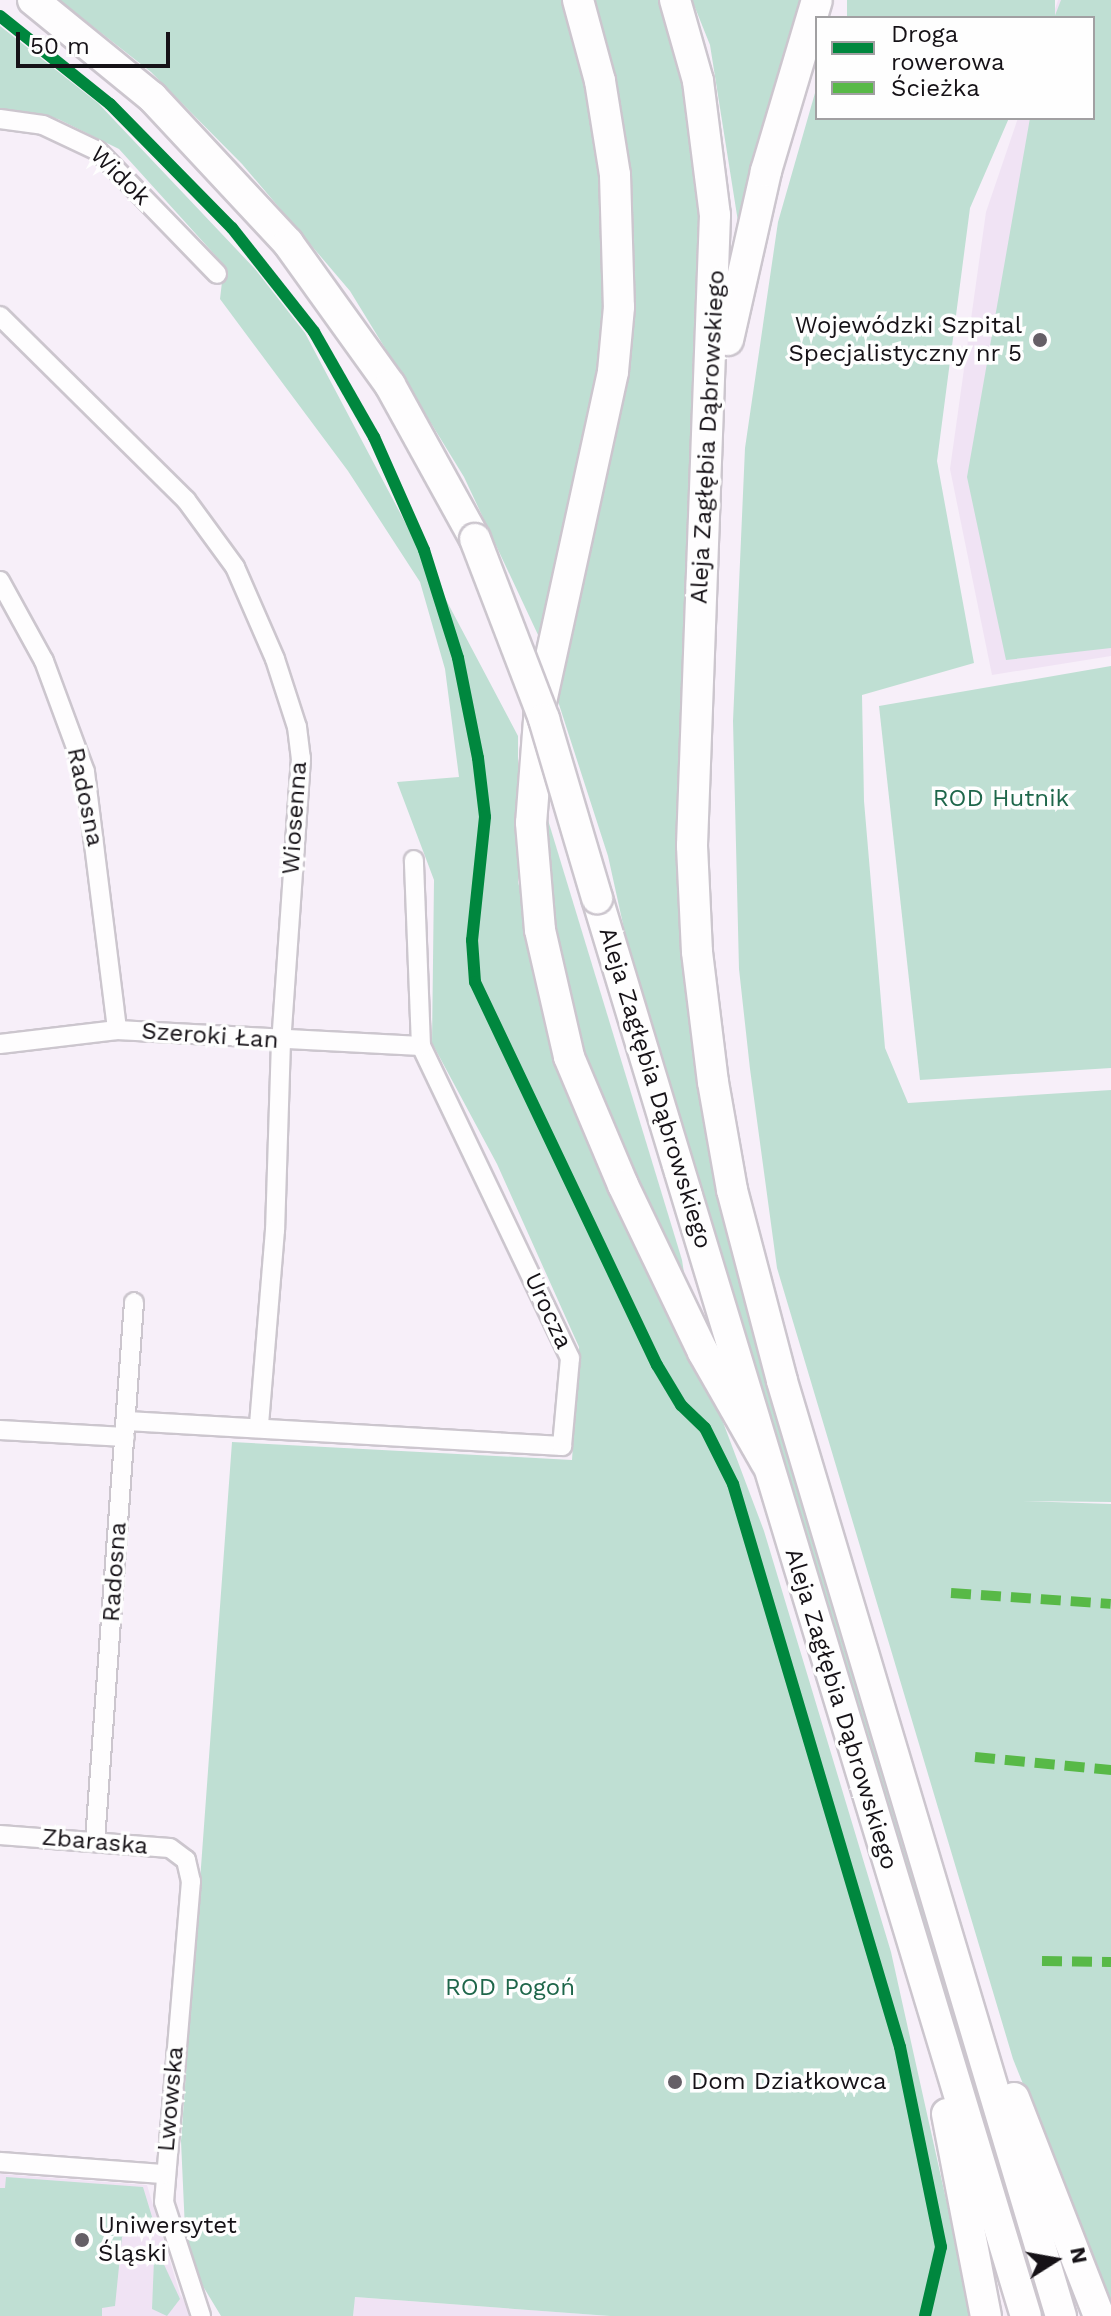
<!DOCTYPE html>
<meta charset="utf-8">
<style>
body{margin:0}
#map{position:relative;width:1111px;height:2316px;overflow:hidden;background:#f7eff9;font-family:"Work Sans",sans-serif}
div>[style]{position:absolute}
.built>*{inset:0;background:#f0e3f4}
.green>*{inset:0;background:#bfdfd3;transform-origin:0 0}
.roads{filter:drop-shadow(2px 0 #ccc6ce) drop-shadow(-2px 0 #ccc6ce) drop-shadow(0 2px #ccc6ce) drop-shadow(0 -2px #ccc6ce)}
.street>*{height:18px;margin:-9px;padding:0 9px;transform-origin:9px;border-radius:9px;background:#fefdfe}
.primary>*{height:30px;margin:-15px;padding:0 15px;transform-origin:15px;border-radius:15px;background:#fefdfe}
.bridges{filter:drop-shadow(2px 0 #ccc6ce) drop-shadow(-2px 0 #ccc6ce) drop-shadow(0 2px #ccc6ce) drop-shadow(0 -2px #ccc6ce)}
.primary-bridge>*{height:30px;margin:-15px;padding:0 15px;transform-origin:15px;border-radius:15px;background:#fefdfe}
.quiet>*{height:10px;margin-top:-5px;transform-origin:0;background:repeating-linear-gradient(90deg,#58b947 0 20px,transparent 0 30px)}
.cycleway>*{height:12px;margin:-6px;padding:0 6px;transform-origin:6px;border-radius:6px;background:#00873e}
.dots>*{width:22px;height:22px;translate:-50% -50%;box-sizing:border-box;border:4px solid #fefefe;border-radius:50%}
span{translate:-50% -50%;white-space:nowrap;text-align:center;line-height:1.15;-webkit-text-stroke:7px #fefefe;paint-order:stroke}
.street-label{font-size:24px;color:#161217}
.poi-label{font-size:24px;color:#161217}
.right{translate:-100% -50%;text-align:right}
.left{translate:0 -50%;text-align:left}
.park-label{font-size:24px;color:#1e664a}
.legend{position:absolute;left:815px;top:16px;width:280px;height:104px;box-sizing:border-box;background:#fefefe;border:2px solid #a1a0a2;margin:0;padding:10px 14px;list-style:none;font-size:24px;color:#161217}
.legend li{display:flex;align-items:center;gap:16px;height:40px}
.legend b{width:40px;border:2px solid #a1a0a2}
.north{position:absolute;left:1015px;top:2220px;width:80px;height:80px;-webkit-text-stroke:6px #fefefe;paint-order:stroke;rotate:79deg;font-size:22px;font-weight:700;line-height:32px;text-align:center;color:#161217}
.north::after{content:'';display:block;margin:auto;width:28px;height:36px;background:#161217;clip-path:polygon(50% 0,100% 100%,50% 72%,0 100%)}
.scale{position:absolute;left:16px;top:32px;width:154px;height:36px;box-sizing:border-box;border:4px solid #161217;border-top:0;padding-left:10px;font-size:24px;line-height:28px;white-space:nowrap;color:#161217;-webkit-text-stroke:6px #fefefe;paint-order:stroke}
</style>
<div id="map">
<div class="built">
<i style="clip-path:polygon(1058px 0,1111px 0,1111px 656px,992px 675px,950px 469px,986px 212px,1018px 118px,1093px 118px,1093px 18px,1052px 18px)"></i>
<i style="clip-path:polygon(0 2174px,147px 2185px,180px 2294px,193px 2316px,0 2316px)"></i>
<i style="clip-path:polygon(354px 2297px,610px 2316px,353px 2316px)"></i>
</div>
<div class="green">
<i style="clip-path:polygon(59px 0,565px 0,588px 81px,602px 158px,608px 304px,593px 401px,539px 637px,464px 477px,350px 291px,242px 164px,151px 72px)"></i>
<i style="clip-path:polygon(595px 0,660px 0,682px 73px,702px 177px,679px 881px,700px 1094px,740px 1286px,976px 2078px,962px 2073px,632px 965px,608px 856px,554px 689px,594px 538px,617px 410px,632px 249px,633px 204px,621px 115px)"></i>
<i style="clip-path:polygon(692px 0,810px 0,739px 228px,710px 45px)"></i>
<i style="left:847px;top:0;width:208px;height:19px"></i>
<i style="clip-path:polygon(1061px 0,1111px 0,1111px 648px,1006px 660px,967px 477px,1030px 118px,1093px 118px,1093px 18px,1054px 18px)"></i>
<i style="clip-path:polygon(0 26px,98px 103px,255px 269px,305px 333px,518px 736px,518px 881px,550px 1038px,709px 1385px,764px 1531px,891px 1952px,972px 2316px,610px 2316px,355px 2297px,353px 2316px,221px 2316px,198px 2278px,185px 2230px,181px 2141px,232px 1442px,572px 1460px,579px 1347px,497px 1164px,432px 1043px,434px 880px,397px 782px,459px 777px,445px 669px,420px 582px,348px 471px,220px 299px,224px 265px,119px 149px,58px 119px,0 109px)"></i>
<i style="clip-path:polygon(817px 86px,817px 118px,1009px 118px,970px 208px,937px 461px,974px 663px,862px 695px,864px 801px,885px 1048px,908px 1103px,1111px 1090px,1111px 1502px,1023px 1501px,1111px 1504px,1111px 2303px,1013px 2059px,777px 1268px,750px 1069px,739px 969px,733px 721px,745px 448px,778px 222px)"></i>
<i style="clip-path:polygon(1111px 666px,1111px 1068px,920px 1080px,879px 706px)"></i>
<i style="clip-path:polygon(548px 820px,682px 1260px,684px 1273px,626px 1166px,561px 994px,546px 860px)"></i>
<i style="clip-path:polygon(6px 2177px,143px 2187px,153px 2220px,122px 2237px,115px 2306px,102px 2308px,102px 2316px,0 2316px,0 2188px,5px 2188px)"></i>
<i style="clip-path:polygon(161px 2258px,180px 2299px,167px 2316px,152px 2309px,154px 2260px)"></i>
</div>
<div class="roads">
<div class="street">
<i style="left:0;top:119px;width:43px;rotate:7.9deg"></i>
<i style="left:43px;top:125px;width:61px;rotate:25.3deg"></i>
<i style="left:98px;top:151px;width:171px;rotate:45.9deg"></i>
<i style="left:0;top:316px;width:262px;rotate:44.7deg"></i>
<i style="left:186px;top:500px;width:83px;rotate:53.8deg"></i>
<i style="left:235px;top:567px;width:100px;rotate:66.5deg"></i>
<i style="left:275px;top:659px;width:71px;rotate:72.1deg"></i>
<i style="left:297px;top:727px;width:31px;rotate:83deg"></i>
<i style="left:301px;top:758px;width:284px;rotate:94deg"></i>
<i style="left:281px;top:1041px;width:189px;rotate:91.8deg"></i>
<i style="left:275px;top:1230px;width:196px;rotate:94.7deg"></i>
<i style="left:0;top:581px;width:91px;rotate:61.2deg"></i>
<i style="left:44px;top:661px;width:118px;rotate:69.7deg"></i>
<i style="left:85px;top:772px;width:260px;rotate:82.9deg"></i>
<i style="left:0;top:1044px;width:118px;rotate:-6.8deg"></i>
<i style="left:117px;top:1030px;width:304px;rotate:3deg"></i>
<i style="left:127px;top:1421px;width:436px;rotate:3.3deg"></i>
<i style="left:562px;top:1446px;width:88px;rotate:-84.8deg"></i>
<i style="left:570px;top:1358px;width:346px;rotate:-115.5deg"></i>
<i style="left:421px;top:1046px;width:186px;rotate:-92.2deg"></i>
<i style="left:0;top:1430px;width:125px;rotate:3.2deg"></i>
<i style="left:0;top:1835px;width:170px;rotate:4.4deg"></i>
<i style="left:170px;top:1848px;width:20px;rotate:37deg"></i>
<i style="left:186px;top:1860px;width:22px;rotate:77deg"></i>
<i style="left:191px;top:1881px;width:322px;rotate:94.8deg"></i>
<i style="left:164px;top:2202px;width:120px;rotate:72deg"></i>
<i style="left:95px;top:1841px;width:540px;rotate:-85.86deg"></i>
<i style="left:0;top:2162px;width:164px;rotate:4.2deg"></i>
</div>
<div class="primary">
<i style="left:33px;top:0;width:154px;rotate:39.2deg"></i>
<i style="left:152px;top:97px;width:200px;rotate:47deg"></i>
<i style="left:288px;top:243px;width:175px;rotate:54.3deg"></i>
<i style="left:390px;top:385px;width:176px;rotate:61.1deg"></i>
<i style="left:578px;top:0;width:84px;rotate:74.8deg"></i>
<i style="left:600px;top:81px;width:95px;rotate:80.9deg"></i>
<i style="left:615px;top:175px;width:132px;rotate:88.3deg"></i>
<i style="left:619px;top:307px;width:65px;rotate:95.3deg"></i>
<i style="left:613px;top:372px;width:343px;rotate:102.3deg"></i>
<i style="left:540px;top:707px;width:116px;rotate:94.4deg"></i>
<i style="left:531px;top:823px;width:107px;rotate:85.2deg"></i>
<i style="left:540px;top:930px;width:130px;rotate:77.1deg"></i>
<i style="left:569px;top:1057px;width:139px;rotate:67.1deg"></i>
<i style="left:623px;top:1185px;width:185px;rotate:64.4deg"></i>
<i style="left:703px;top:1352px;width:129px;rotate:60.3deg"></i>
<i style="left:675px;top:0;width:84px;rotate:74.1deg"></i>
<i style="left:698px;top:81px;width:135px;rotate:82.8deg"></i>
<i style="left:715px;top:215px;width:631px;rotate:92.09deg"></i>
<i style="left:692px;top:846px;width:106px;rotate:87.3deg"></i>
<i style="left:697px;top:952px;width:131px;rotate:83deg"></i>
<i style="left:713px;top:1082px;width:110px;rotate:80deg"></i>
<i style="left:732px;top:1190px;width:197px;rotate:75.3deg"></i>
<i style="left:782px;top:1381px;width:976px;rotate:73.39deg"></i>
<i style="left:728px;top:340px;width:173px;rotate:-77.3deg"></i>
<i style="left:766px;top:171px;width:178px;rotate:-73.4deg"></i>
<i style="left:597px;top:898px;width:1481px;rotate:73.17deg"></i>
<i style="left:1014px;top:2098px;width:234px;rotate:68.7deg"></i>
<i style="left:947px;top:2114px;width:206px;rotate:79.1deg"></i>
</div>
</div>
<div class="bridges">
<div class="primary-bridge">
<i style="left:475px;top:539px;width:193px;rotate:69deg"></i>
<i style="left:544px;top:719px;width:187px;rotate:73.5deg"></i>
</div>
</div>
<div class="quiet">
<i style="left:951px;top:1593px;width:160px;rotate:3.9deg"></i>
<i style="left:975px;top:1757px;width:137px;rotate:5.5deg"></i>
<i style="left:1042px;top:1961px;width:69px;rotate:0.8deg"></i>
</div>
<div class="cycleway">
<i style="left:0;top:16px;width:141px;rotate:38.7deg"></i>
<i style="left:110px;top:104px;width:174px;rotate:45.5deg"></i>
<i style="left:232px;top:228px;width:132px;rotate:51.7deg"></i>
<i style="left:314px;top:332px;width:121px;rotate:60.3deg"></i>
<i style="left:374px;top:437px;width:124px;rotate:66.1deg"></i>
<i style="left:424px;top:550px;width:113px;rotate:72.5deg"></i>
<i style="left:458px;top:658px;width:102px;rotate:78.7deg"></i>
<i style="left:478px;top:758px;width:59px;rotate:83.2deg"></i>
<i style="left:485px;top:817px;width:124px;rotate:96deg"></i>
<i style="left:472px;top:940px;width:42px;rotate:85.9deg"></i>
<i style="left:475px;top:982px;width:424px;rotate:64.6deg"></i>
<i style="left:657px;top:1365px;width:47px;rotate:59deg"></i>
<i style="left:681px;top:1405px;width:33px;rotate:44deg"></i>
<i style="left:705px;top:1428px;width:63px;rotate:63.4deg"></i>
<i style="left:733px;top:1484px;width:587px;rotate:73.48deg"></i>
<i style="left:900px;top:2047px;width:204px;rotate:78.4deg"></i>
<i style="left:941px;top:2247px;width:71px;rotate:103.1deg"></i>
</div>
<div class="dots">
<i style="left:1040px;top:340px;background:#655f66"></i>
<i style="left:675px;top:2082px;background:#655f66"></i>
<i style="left:82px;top:2240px;background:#655f66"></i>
</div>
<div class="street-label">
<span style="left:120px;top:176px;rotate:44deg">Widok</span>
<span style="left:708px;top:437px;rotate:-87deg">Aleja Zagłębia Dąbrowskiego</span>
<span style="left:85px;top:797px;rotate:78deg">Radosna</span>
<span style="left:295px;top:818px;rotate:-86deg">Wiosenna</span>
<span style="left:210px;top:1036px;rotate:4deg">Szeroki Łan</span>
<span style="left:655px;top:1088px;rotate:73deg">Aleja Zagłębia Dąbrowskiego</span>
<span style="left:548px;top:1311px;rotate:65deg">Urocza</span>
<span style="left:115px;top:1572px;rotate:-86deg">Radosna</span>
<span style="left:841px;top:1709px;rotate:73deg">Aleja Zagłębia Dąbrowskiego</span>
<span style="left:95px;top:1842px;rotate:5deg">Zbaraska</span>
<span style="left:171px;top:2099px;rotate:-85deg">Lwowska</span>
</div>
<div class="poi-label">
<span class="right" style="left:1022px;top:340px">Wojewódzki Szpital<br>Specjalistyczny nr 5</span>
<span class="left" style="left:691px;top:2082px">Dom Działkowca</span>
<span class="left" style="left:98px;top:2240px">Uniwersytet<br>Śląski</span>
</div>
<div class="park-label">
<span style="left:1001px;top:799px">ROD Hutnik</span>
<span style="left:510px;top:1988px">ROD Pogoń</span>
</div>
<ul class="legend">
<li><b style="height:10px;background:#00873e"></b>Droga rowerowa</li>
<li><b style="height:10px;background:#58b947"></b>Ścieżka</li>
</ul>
<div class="north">N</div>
<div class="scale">50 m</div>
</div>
